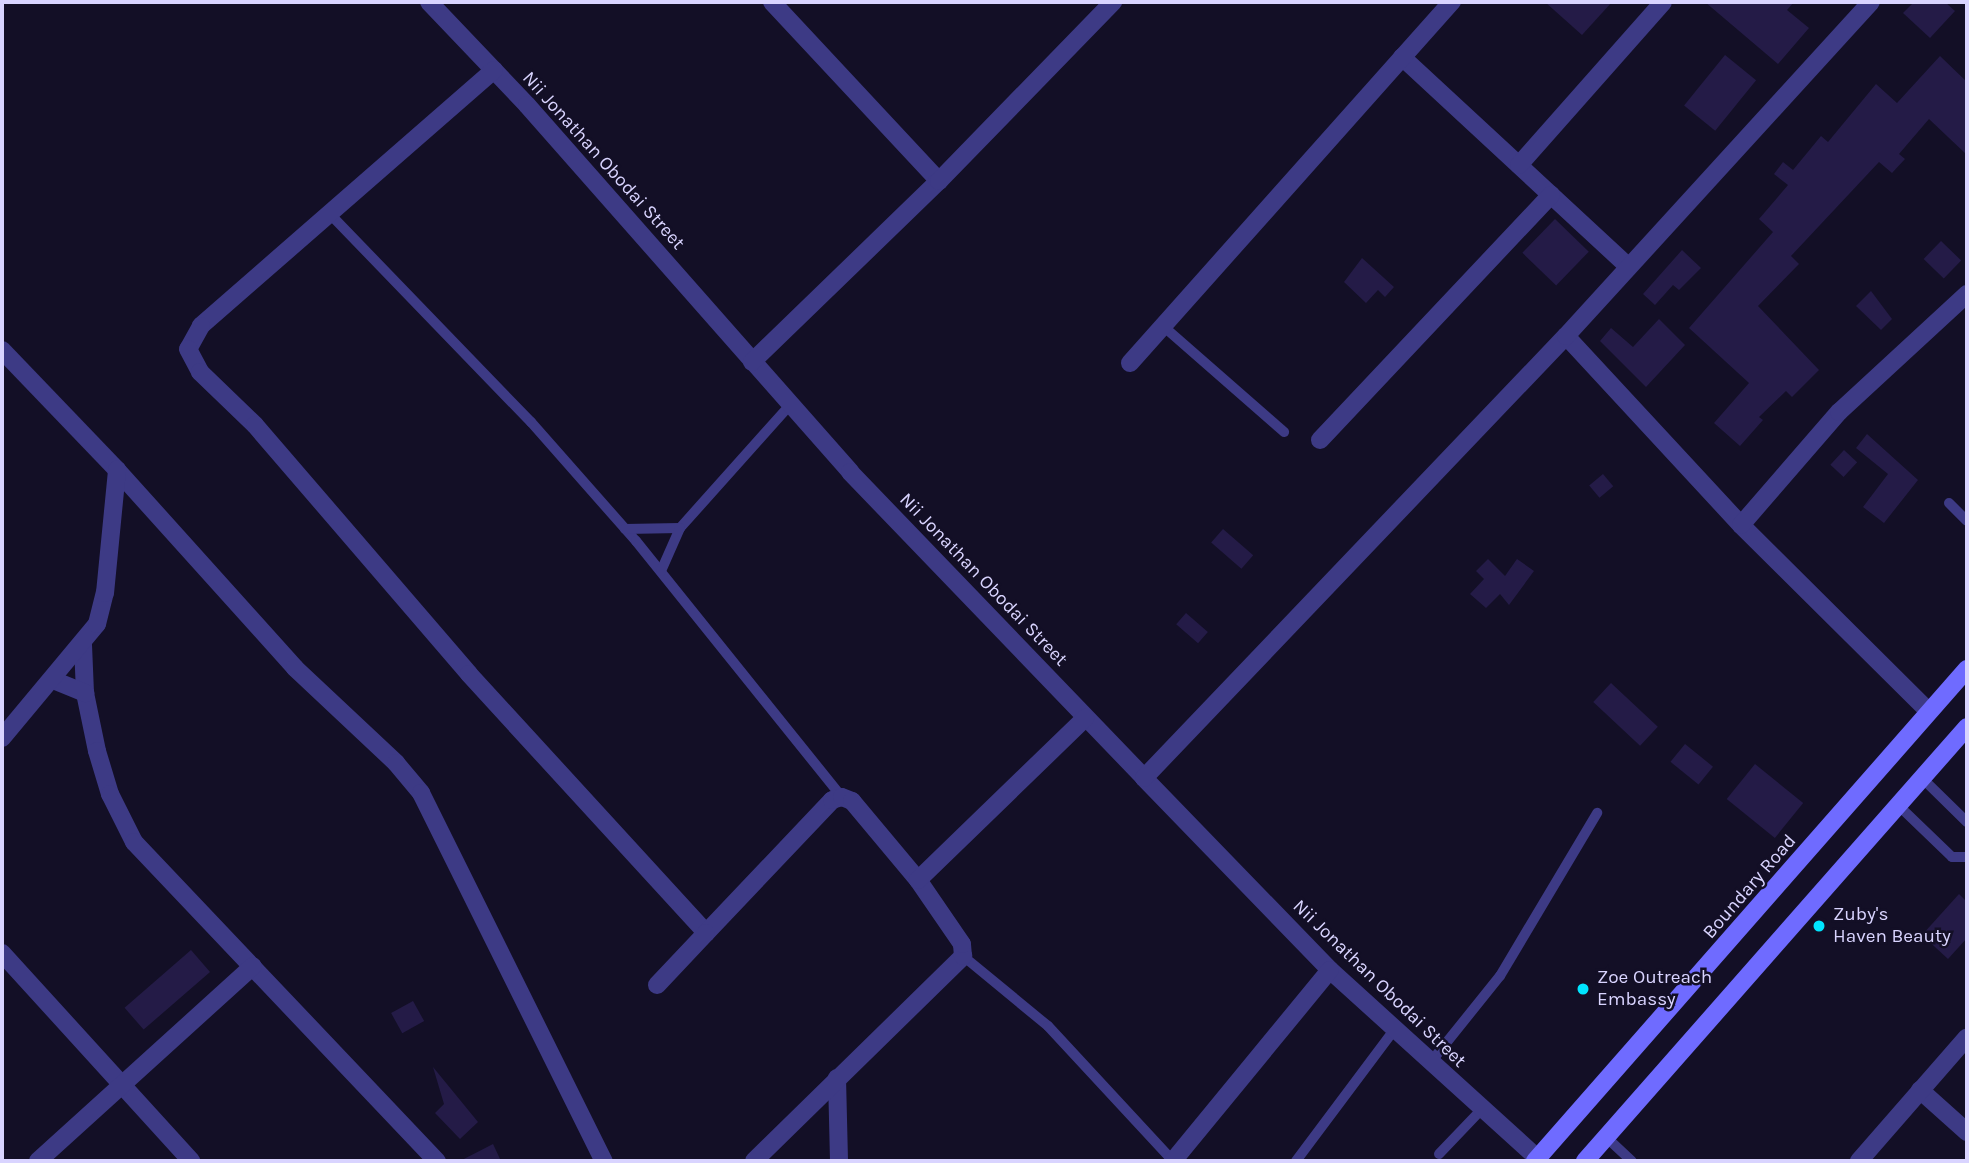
<!DOCTYPE html>
<style>
body{margin:0}
#map{position:relative;width:1969px;height:1163px;overflow:hidden;background:#130f26;font-family:Karla,sans-serif}
div>[style]{position:absolute}
.building>*{inset:0;background:#241b47;transform-origin:0 0}
.lane>*{height:10px;margin:-5px;padding:0 5px;transform-origin:5px;border-radius:5px;background:#3d3a85}
.street>*{height:18px;margin:-9px;padding:0 9px;transform-origin:9px;border-radius:9px;background:#3d3a85}
.secondary>*{height:18px;margin:-9px;padding:0 9px;transform-origin:9px;border-radius:9px;background:#6f6bff}
.dots>*{width:19px;height:19px;translate:-50% -50%;box-sizing:border-box;border:4px solid #130f26;border-radius:50%}
span{translate:-50% -50%;white-space:nowrap;text-align:center;line-height:1.15;-webkit-text-stroke:5px #130f26;paint-order:stroke}
.street-label{font-size:19px;color:#d9d4ff}
.poi-label{font-size:19px;color:#d9d4ff}
.left{translate:0 -50%;text-align:left}
.frame{position:absolute;inset:0;border:4px solid #d9d4ff;pointer-events:none}
</style>
<div id="map">
<div class="building">
<i style="clip-path:polygon(1545px 2px,1612px 2px,1582px 35px)"></i>
<i style="clip-path:polygon(1705px 2px,1794px 2px,1787px 10px,1809px 28px,1778px 64px)"></i>
<i style="clip-path:polygon(1914px 2px,1945px 2px,1955px 11px,1930px 38px,1903px 13px)"></i>
<i style="left:1725px;top:55px;width:40px;height:65px;rotate:39deg"></i>
<i style="clip-path:polygon(1940px 56px,1967px 82px,1967px 155px,1929px 119px,1899px 154px,1905px 159px,1892px 173px,1879px 162px,1791px 256px,1799px 264px,1758px 306px,1819px 370px,1792px 397px,1786px 391px,1759px 417px,1763px 420px,1740px 446px,1714px 423px,1749px 383px,1689px 328px,1773px 232px,1759px 219px,1788px 185px,1774px 174px,1783px 162px,1793px 170px,1821px 136px,1828px 142px,1876px 84px,1897px 103px)"></i>
<i style="left:1555px;top:219px;width:47px;height:47px;rotate:44deg"></i>
<i style="left:1941px;top:241px;width:28px;height:25px;rotate:44deg"></i>
<i style="clip-path:polygon(1682px 250px,1701px 268px,1679px 290px,1673px 285px,1655px 305px,1643px 294px)"></i>
<i style="clip-path:polygon(1362px 258px,1394px 287px,1385px 297px,1378px 290px,1366px 303px,1344px 282px)"></i>
<i style="clip-path:polygon(1871px 291px,1892px 319px,1881px 330px,1856px 306px)"></i>
<i style="clip-path:polygon(1659px 319px,1685px 345px,1646px 387px,1600px 341px,1611px 328px,1633px 347px)"></i>
<i style="clip-path:polygon(1867px 434px,1918px 480px,1884px 523px,1863px 507px,1888px 474px,1856px 448px)"></i>
<i style="left:1844px;top:450px;width:18px;height:20px;rotate:43deg"></i>
<i style="left:1603px;top:474px;width:16px;height:18px;rotate:50deg"></i>
<i style="left:1223px;top:529px;width:40px;height:18px;rotate:41deg"></i>
<i style="clip-path:polygon(1488px 559px,1505px 576px,1517px 559px,1534px 571px,1509px 605px,1500px 594px,1486px 608px,1470px 594px,1484px 579px,1476px 571px)"></i>
<i style="left:1186px;top:613px;width:29px;height:15px;rotate:41deg"></i>
<i style="left:1611px;top:683px;width:64px;height:26px;rotate:43deg"></i>
<i style="left:1685px;top:744px;width:36px;height:23px;rotate:39deg"></i>
<i style="left:1755px;top:764px;width:62px;height:45px;rotate:39deg"></i>
<i style="clip-path:polygon(1959px 894px,1967px 902px,1967px 938px,1948px 959px,1922px 935px)"></i>
<i style="left:191px;top:950px;width:29px;height:88px;rotate:49deg"></i>
<i style="left:413px;top:1001px;width:23px;height:25px;rotate:61deg"></i>
<i style="clip-path:polygon(433px 1067px,478px 1122px,460px 1139px,435px 1113px,444px 1104px)"></i>
<i style="clip-path:polygon(493px 1144px,501px 1161px,460px 1161px)"></i>
</div>
<div class="lane">
<i style="left:329px;top:213px;width:291px;rotate:46deg"></i>
<i style="left:531px;top:422px;width:159px;rotate:48.6deg"></i>
<i style="left:636px;top:541px;width:329px;rotate:51.2deg"></i>
<i style="left:1163px;top:326px;width:161px;rotate:41.2deg"></i>
<i style="left:1949px;top:503px;width:25px;rotate:45deg"></i>
<i style="left:680px;top:528px;width:165px;rotate:-48.2deg"></i>
<i style="left:625px;top:529px;width:55px;rotate:-1deg"></i>
<i style="left:680px;top:528px;width:47px;rotate:113.8deg"></i>
<i style="left:1922px;top:778px;width:63px;rotate:44.4deg"></i>
<i style="left:1898px;top:805px;width:75px;rotate:43.9deg"></i>
<i style="left:1952px;top:857px;width:15px"></i>
<i style="left:963px;top:956px;width:110px;rotate:39.5deg"></i>
<i style="left:1048px;top:1026px;width:184px;rotate:47.2deg"></i>
<i style="left:1430px;top:1063px;width:112px;rotate:-51.2deg"></i>
<i style="left:1500px;top:976px;width:190px;rotate:-59.2deg"></i>
<i style="left:1606px;top:1137px;width:35px;rotate:43deg"></i>
<i style="left:1439px;top:1154px;width:61px;rotate:-46.3deg"></i>
<i style="left:1296px;top:1161px;width:164px;rotate:-53.2deg"></i>
</div>
<div class="street">
<i style="left:429px;top:2px;width:142px;rotate:46.4deg"></i>
<i style="left:527px;top:105px;width:489px;rotate:48.6deg"></i>
<i style="left:850px;top:472px;width:424px;rotate:46.1deg"></i>
<i style="left:1144px;top:778px;width:267px;rotate:45.9deg"></i>
<i style="left:1330px;top:970px;width:280px;rotate:42.2deg"></i>
<i style="left:772px;top:2px;width:245px;rotate:47deg"></i>
<i style="left:1402px;top:57px;width:306px;rotate:42.8deg"></i>
<i style="left:494px;top:70px;width:389px;rotate:138.9deg"></i>
<i style="left:201px;top:326px;width:26px;rotate:119deg"></i>
<i style="left:188px;top:349px;width:26px;rotate:62deg"></i>
<i style="left:200px;top:372px;width:76px;rotate:43.9deg"></i>
<i style="left:255px;top:425px;width:328px;rotate:49.3deg"></i>
<i style="left:469px;top:674px;width:351px;rotate:47.5deg"></i>
<i style="left:706px;top:933px;width:183px;rotate:-46.5deg"></i>
<i style="left:832px;top:800px;width:10px;rotate:-17deg"></i>
<i style="left:842px;top:797px;width:11px;rotate:22deg"></i>
<i style="left:852px;top:801px;width:103px;rotate:50.1deg"></i>
<i style="left:1519px;top:165px;width:217px;rotate:-48.5deg"></i>
<i style="left:1566px;top:336px;width:258px;rotate:47.2deg"></i>
<i style="left:1741px;top:525px;width:262px;rotate:44.8deg"></i>
<i style="left:2px;top:350px;width:166px;rotate:46.2deg"></i>
<i style="left:117px;top:470px;width:266px;rotate:48deg"></i>
<i style="left:295px;top:668px;width:139px;rotate:43.2deg"></i>
<i style="left:396px;top:763px;width:39px;rotate:50deg"></i>
<i style="left:421px;top:793px;width:411px;rotate:63.6deg"></i>
<i style="left:752px;top:362px;width:260px;rotate:-44.1deg"></i>
<i style="left:939px;top:181px;width:250px;rotate:-45.8deg"></i>
<i style="left:1130px;top:363px;width:484px;rotate:-48.3deg"></i>
<i style="left:1320px;top:440px;width:337px;rotate:-46.7deg"></i>
<i style="left:1741px;top:525px;width:150px;rotate:-49.1deg"></i>
<i style="left:1839px;top:412px;width:174px;rotate:-42.7deg"></i>
<i style="left:83px;top:645px;width:48px;rotate:87.6deg"></i>
<i style="left:85px;top:693px;width:59px;rotate:78.3deg"></i>
<i style="left:97px;top:751px;width:45px;rotate:73.2deg"></i>
<i style="left:110px;top:794px;width:54px;rotate:63.4deg"></i>
<i style="left:134px;top:842px;width:440px;rotate:46.5deg"></i>
<i style="left:53px;top:680px;width:35px;rotate:22deg"></i>
<i style="left:2px;top:738px;width:148px;rotate:-50.2deg"></i>
<i style="left:97px;top:624px;width:32px;rotate:-76deg"></i>
<i style="left:105px;top:593px;width:124px;rotate:-84.4deg"></i>
<i style="left:1144px;top:778px;width:611px;rotate:-46.33deg"></i>
<i style="left:1566px;top:336px;width:452px;rotate:-47.6deg"></i>
<i style="left:2px;top:953px;width:281px;rotate:47.7deg"></i>
<i style="left:657px;top:985px;width:71px;rotate:-46.7deg"></i>
<i style="left:837px;top:1078px;width:83px;rotate:88.6deg"></i>
<i style="left:1920px;top:1090px;width:63px;rotate:41.8deg"></i>
<i style="left:38px;top:1161px;width:290px;rotate:-42.2deg"></i>
<i style="left:754px;top:1161px;width:293px;rotate:-44.4deg"></i>
<i style="left:963px;top:956px;width:12px;rotate:-95deg"></i>
<i style="left:962px;top:944px;width:78px;rotate:-124.5deg"></i>
<i style="left:918px;top:880px;width:233px;rotate:-44.1deg"></i>
<i style="left:1173px;top:1161px;width:247px;rotate:-50.6deg"></i>
<i style="left:1859px;top:1161px;width:164px;rotate:-48.9deg"></i>
</div>
<div class="secondary">
<i style="left:1535px;top:1161px;width:655px;rotate:-48.72deg"></i>
<i style="left:1585px;top:1161px;width:578px;rotate:-48.65deg"></i>
</div>
<div class="dots">
<i style="left:1819px;top:926px;background:#00e5ff"></i>
<i style="left:1583px;top:989px;background:#00e5ff"></i>
</div>
<div class="street-label">
<span style="left:603px;top:161px;rotate:48deg">Nii Jonathan Obodai Street</span>
<span style="left:983px;top:580px;rotate:46deg">Nii Jonathan Obodai Street</span>
<span style="left:1750px;top:887px;rotate:-49deg">Boundary Road</span>
<span style="left:1379px;top:984px;rotate:44deg">Nii Jonathan Obodai Street</span>
</div>
<div class="poi-label">
<span class="left" style="left:1833px;top:926px">Zuby's<br>Haven Beauty</span>
<span class="left" style="left:1597px;top:989px">Zoe Outreach<br>Embassy</span>
</div>
<div class="frame"></div>
</div>
